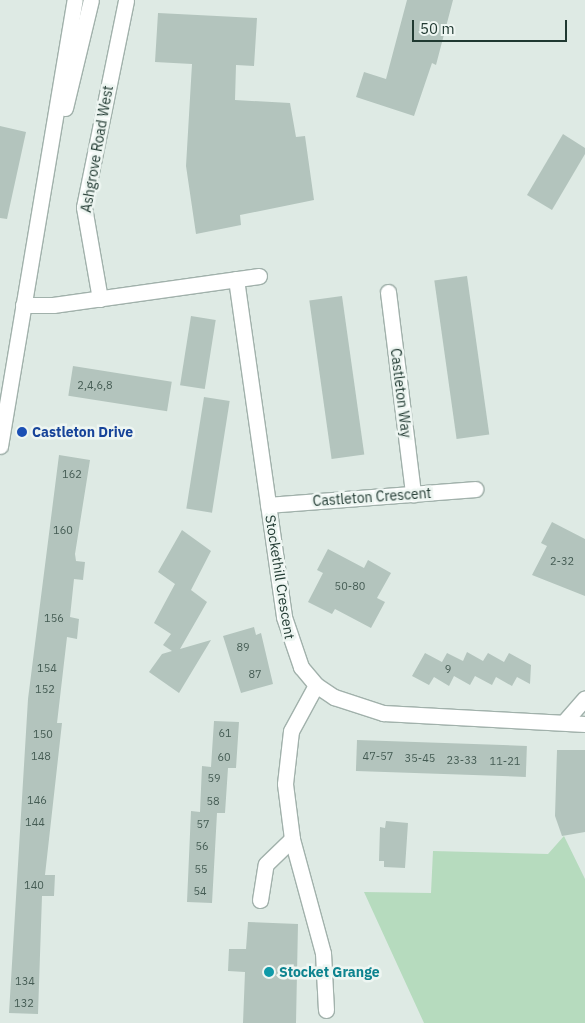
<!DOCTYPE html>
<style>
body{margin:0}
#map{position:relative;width:585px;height:1023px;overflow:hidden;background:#deeae4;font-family:"IBM Plex Sans",sans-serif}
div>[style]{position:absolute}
.green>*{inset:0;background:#b6dbbe}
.building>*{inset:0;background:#b3c4bd;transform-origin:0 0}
.roads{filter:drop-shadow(1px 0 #a1b1ab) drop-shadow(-1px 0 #a1b1ab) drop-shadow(0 1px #a1b1ab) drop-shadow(0 -1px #a1b1ab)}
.minor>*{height:15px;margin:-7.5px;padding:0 7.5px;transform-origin:7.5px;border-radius:7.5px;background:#fff}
.tertiary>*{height:15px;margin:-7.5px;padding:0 7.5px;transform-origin:7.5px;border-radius:7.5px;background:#fff}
.dots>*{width:14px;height:14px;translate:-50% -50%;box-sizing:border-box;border:2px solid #eef6f2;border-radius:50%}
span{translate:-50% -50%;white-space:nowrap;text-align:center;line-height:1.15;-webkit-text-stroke:5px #eef6f2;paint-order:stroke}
.number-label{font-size:11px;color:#455c54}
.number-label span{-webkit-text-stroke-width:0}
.street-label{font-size:14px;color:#203931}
.transit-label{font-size:14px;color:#164399;font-weight:700}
.left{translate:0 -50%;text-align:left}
.culture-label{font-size:14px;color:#0d838f;font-weight:700}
.scale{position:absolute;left:412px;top:20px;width:155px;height:22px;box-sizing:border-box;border:2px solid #203931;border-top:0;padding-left:6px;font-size:15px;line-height:18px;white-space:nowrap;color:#203931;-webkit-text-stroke:4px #eef6f2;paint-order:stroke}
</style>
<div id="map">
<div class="green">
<i style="clip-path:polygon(564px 836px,585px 879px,585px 1023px,424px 1023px,364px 892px,431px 893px,433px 851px,548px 854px)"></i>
</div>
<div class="building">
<i style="clip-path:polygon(407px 0,453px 0,436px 65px,432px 63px,414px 116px,356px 97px,364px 72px,386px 79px)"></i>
<i style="clip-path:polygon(158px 13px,257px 18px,254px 66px,236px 65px,235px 100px,290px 103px,296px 137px,305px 136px,314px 200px,240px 215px,241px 225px,196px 234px,186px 166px,192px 64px,155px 62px)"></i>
<i style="clip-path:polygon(0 126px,26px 132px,7px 219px,0 218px)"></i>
<i style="clip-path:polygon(563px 134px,585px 148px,585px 154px,552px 210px,527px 195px)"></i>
<i style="left:467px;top:276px;width:160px;height:33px;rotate:82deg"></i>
<i style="left:342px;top:296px;width:160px;height:33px;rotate:82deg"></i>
<i style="left:191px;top:316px;width:25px;height:70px;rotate:9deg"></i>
<i style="left:73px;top:366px;width:100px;height:30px;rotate:9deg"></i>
<i style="left:204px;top:397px;width:26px;height:113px;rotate:9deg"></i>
<i style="clip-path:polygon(59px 455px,90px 460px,75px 554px,76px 561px,85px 562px,83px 580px,74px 579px,70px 617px,79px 619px,77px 639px,67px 637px,57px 723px,62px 723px,45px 875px,55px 875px,54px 896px,42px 896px,38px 1014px,9px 1013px,28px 699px)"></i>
<i style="clip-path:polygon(552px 522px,585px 539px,585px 596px,532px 575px,547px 546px,541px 543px)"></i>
<i style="clip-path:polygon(182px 530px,211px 551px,191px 590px,207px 602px,180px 649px,211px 640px,179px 693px,149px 672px,162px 654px,172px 651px,163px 645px,171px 634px,154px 623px,175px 584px,158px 572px)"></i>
<i style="clip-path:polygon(328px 549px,364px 568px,368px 560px,391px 573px,377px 598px,385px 602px,371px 628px,335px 609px,332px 614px,308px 602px,323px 573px,317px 570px)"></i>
<i style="clip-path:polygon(254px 627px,256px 635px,261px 633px,273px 684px,241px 693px,223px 636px)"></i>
<i style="clip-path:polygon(467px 652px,483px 661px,488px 653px,504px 662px,509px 653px,531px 665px,530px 684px,517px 677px,512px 686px,496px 677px,492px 685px,475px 676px,470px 685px,454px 676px,449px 686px,434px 677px,429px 685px,412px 676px,425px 653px,442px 662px,447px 653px,463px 661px)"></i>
<i style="clip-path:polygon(214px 721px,239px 722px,236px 768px,228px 768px,225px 813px,217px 813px,212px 903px,187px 902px,191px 811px,200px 812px,202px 766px,211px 767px)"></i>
<i style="left:357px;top:740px;width:170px;height:31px;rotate:2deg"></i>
<i style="clip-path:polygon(557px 750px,585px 750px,585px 832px,562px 836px,555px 816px)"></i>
<i style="clip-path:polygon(386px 821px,408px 823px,405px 868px,384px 867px,384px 861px,379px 861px,380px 827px,385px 828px)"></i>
<i style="clip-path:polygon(248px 922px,298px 924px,296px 1023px,243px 1023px,245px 972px,228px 971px,229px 949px,246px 949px)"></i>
</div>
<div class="roads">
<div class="minor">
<i style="left:236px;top:279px;width:341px;rotate:81.9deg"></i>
<i style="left:284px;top:617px;width:53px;rotate:71.2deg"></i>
<i style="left:301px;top:667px;width:23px;rotate:50deg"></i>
<i style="left:316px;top:685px;width:22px;rotate:34deg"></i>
<i style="left:334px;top:697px;width:52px;rotate:18.1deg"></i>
<i style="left:383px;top:713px;width:202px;rotate:3.1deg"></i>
<i style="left:388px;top:292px;width:204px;rotate:82.9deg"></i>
<i style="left:100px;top:299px;width:93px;rotate:-99.9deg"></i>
<i style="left:84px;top:207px;width:211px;rotate:-78.5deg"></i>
<i style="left:23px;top:305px;width:30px"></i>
<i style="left:53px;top:305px;width:208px;rotate:-8deg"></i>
<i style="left:268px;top:505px;width:208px;rotate:-4.4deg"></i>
<i style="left:316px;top:685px;width:52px;rotate:118.5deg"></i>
<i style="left:291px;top:731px;width:53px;rotate:96.5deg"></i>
<i style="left:285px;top:784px;width:55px;rotate:82.7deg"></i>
<i style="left:292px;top:839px;width:118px;rotate:74.8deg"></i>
<i style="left:323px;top:953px;width:57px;rotate:87deg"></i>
<i style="left:565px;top:721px;width:30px;rotate:-49deg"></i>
<i style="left:260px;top:900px;width:36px;rotate:-81deg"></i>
<i style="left:266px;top:864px;width:36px;rotate:-44deg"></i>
</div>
<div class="tertiary">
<i style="left:65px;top:108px;width:111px;rotate:-76.5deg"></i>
<i style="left:0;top:446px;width:452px;rotate:-80.5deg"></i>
</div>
</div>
<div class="dots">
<i style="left:22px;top:432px;background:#1a4fb4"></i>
<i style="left:269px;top:972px;background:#0f9aa8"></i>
</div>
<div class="number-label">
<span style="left:95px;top:385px">2,4,6,8</span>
<span style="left:72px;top:474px">162</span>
<span style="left:63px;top:530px">160</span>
<span style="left:562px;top:561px">2-32</span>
<span style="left:350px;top:586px">50-80</span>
<span style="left:54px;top:618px">156</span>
<span style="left:243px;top:647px">89</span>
<span style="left:47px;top:668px">154</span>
<span style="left:448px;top:669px">9</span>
<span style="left:255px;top:674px">87</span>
<span style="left:45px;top:689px">152</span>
<span style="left:225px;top:733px">61</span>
<span style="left:43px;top:734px">150</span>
<span style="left:41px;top:756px">148</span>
<span style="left:378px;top:756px">47-57</span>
<span style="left:224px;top:757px">60</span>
<span style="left:420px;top:758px">35-45</span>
<span style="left:462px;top:760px">23-33</span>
<span style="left:505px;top:761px">11-21</span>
<span style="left:214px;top:778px">59</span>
<span style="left:37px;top:800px">146</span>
<span style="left:213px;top:801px">58</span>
<span style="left:35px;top:822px">144</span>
<span style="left:203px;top:824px">57</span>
<span style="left:202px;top:846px">56</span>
<span style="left:201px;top:869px">55</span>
<span style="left:34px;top:885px">140</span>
<span style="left:200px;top:891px">54</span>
<span style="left:25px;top:981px">134</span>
<span style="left:24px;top:1003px">132</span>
</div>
<div class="street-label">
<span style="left:97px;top:149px;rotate:-80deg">Ashgrove Road West</span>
<span style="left:401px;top:393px;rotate:83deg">Castleton Way</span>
<span style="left:372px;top:497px;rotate:-4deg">Castleton Crescent</span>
<span style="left:280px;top:577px;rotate:81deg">Stockethill Crescent</span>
</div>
<div class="transit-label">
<span class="left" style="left:32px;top:432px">Castleton Drive</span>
</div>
<div class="culture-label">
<span class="left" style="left:279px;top:972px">Stocket Grange</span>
</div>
<div class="scale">50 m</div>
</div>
